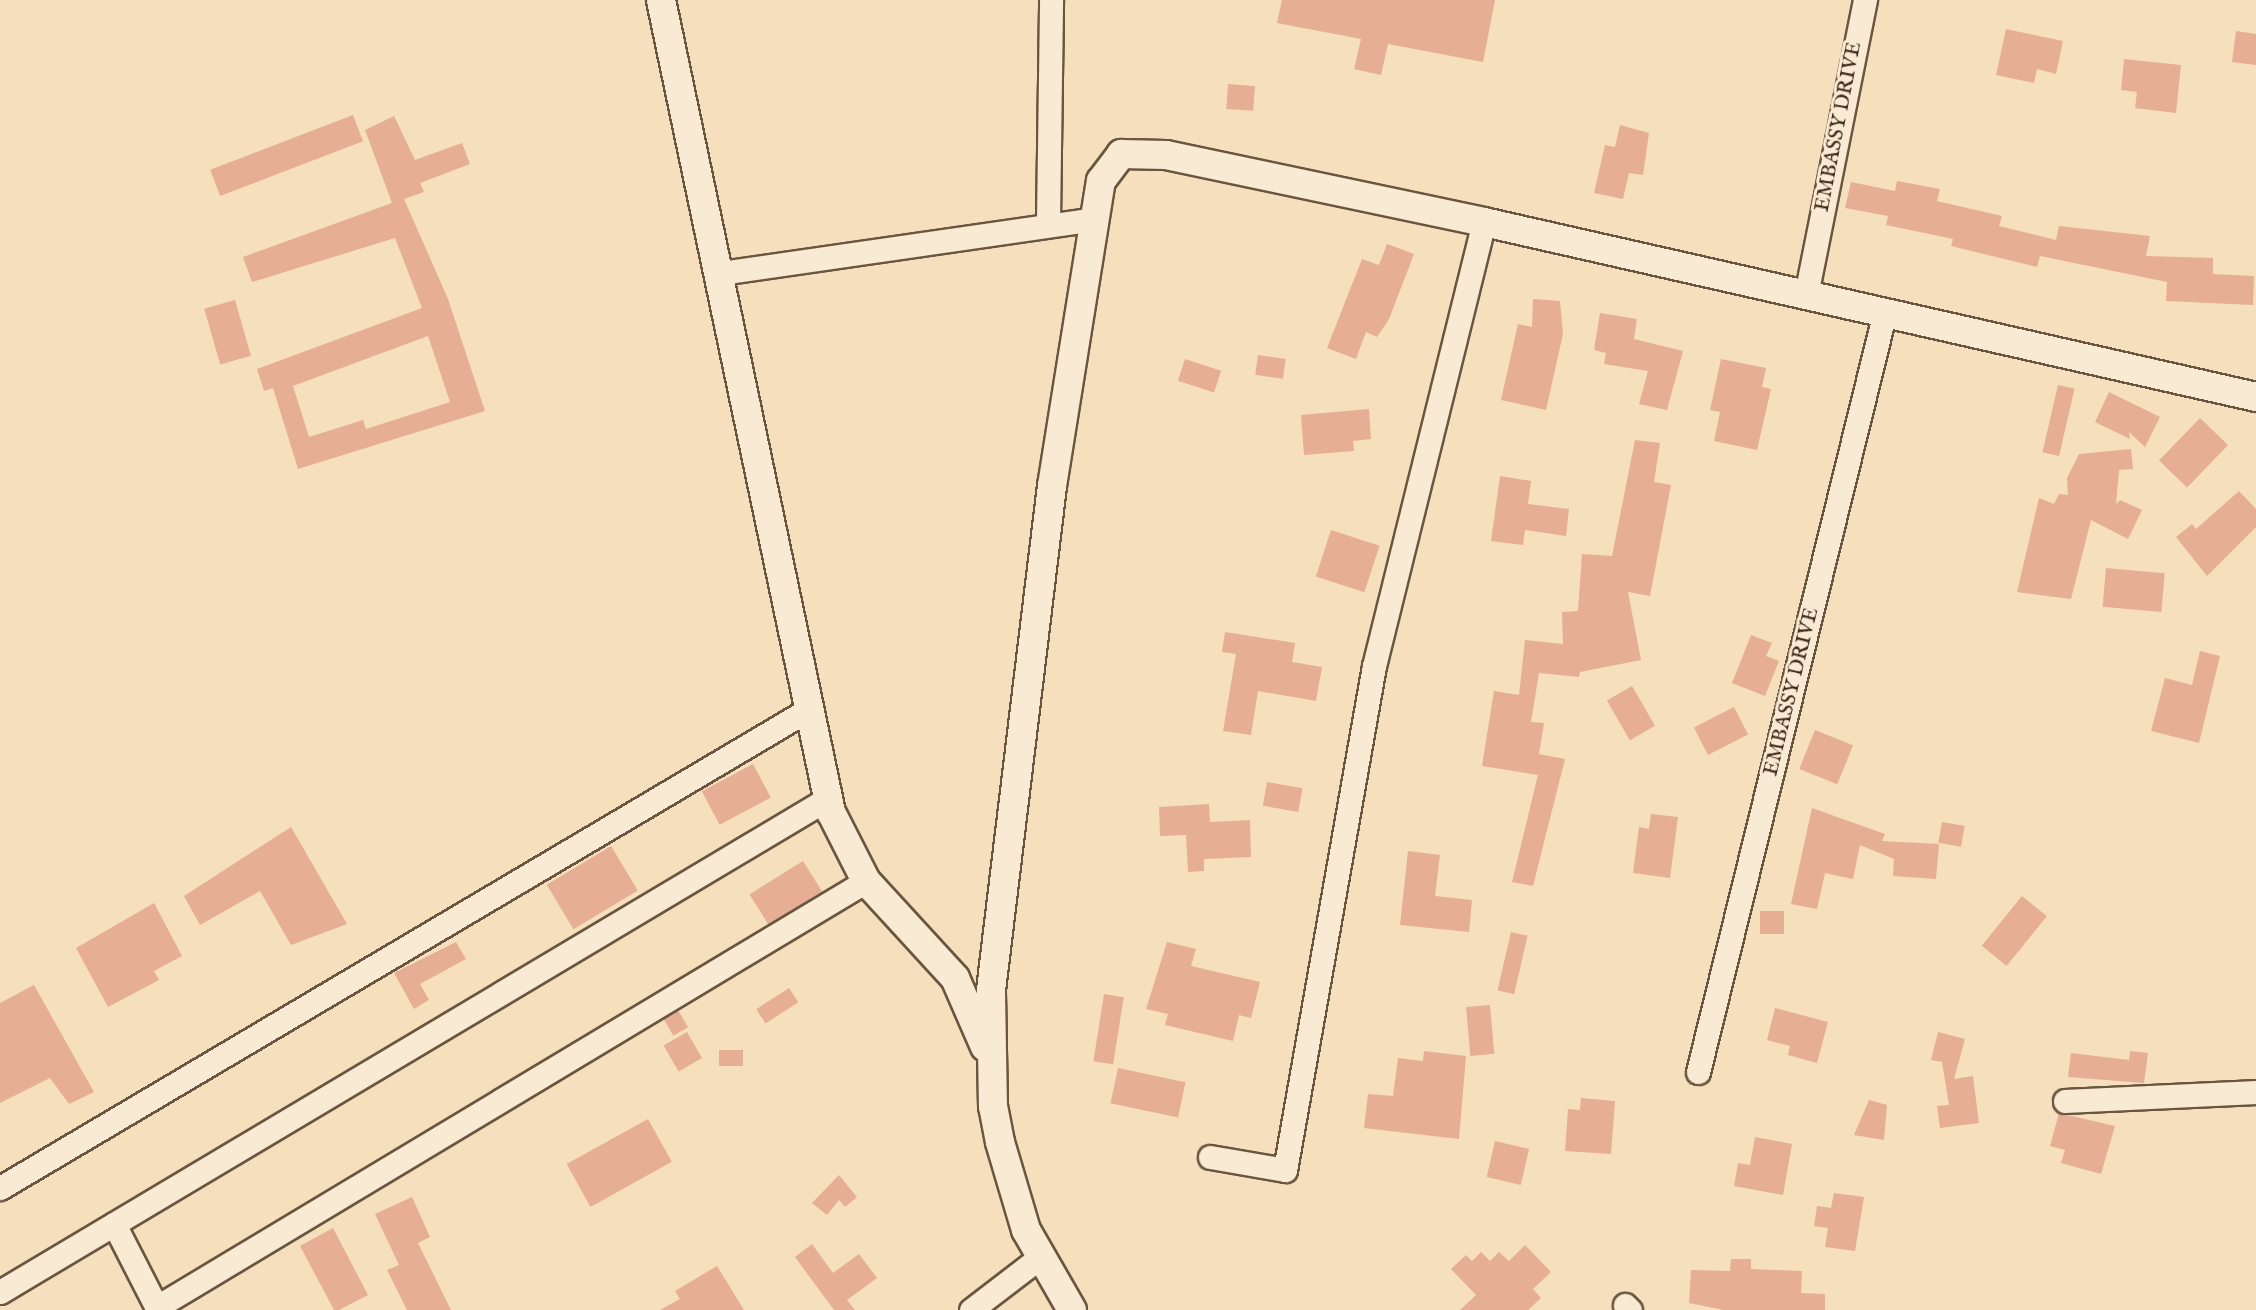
<!DOCTYPE html>
<style>
body{margin:0}
#map{position:relative;width:2256px;height:1310px;overflow:hidden;background:#f6dfbc;font-family:"IM FELL English",serif}
div>[style]{position:absolute}
.building>*{inset:0;background:#e6ae94;transform-origin:0 0}
.roads{filter:drop-shadow(2px 0 #6a5640) drop-shadow(-2px 0 #6a5640) drop-shadow(0 2px #6a5640) drop-shadow(0 -2px #6a5640)}
.minor>*{height:23px;margin:-11.5px;padding:0 11.5px;transform-origin:11.5px;border-radius:11.5px;background:#f9ead3}
.tertiary>*{height:28px;margin:-14px;padding:0 14px;transform-origin:14px;border-radius:14px;background:#f9ead3}
span{translate:-50% -50%;white-space:nowrap;text-align:center;line-height:1.15;-webkit-text-stroke:6px #f9ead3;paint-order:stroke}
.street-label{font-size:21px;color:#3b2816}
</style>
<div id="map">
<div class="building">
<i style="clip-path:polygon(1282px 0,1495px 0,1483px 62px,1388px 44px,1381px 75px,1354px 69px,1361px 39px,1277px 23px)"></i>
<i style="clip-path:polygon(2006px 29px,2063px 41px,2056px 74px,2037px 69px,2034px 83px,1996px 75px)"></i>
<i style="clip-path:polygon(2236px 31px,2256px 34px,2256px 65px,2232px 62px)"></i>
<i style="clip-path:polygon(2124px 59px,2181px 65px,2176px 113px,2135px 108px,2137px 92px,2121px 90px)"></i>
<i style="left:1228px;top:84px;width:27px;height:25px;rotate:4deg"></i>
<i style="left:353px;top:115px;width:28px;height:153px;rotate:69deg"></i>
<i style="clip-path:polygon(evenodd,394px 116px,415px 160px,462px 143px,470px 164px,420px 183px,424px 192px,404px 199px,448px 299px,485px 411px,298px 469px,273px 388px,264px 391px,257px 369px,422px 308px,395px 238px,252px 282px,243px 257px,392px 203px,365px 130px,394px 116px,428px 336px,450px 402px,366px 429px,363px 420px,309px 437px,293px 386px,428px 336px)"></i>
<i style="clip-path:polygon(1620px 125px,1649px 133px,1643px 175px,1629px 173px,1623px 199px,1594px 193px,1605px 145px,1615px 147px)"></i>
<i style="clip-path:polygon(1897px 181px,1940px 189px,1937px 201px,2002px 216px,1999px 226px,2056px 240px,2059px 226px,2150px 236px,2146px 256px,2213px 258px,2213px 274px,2254px 276px,2253px 305px,2166px 301px,2167px 282px,2040px 256px,2037px 267px,1951px 246px,1953px 239px,1886px 225px,1888px 216px,1845px 208px,1851px 182px,1895px 191px)"></i>
<i style="clip-path:polygon(1387px 244px,1414px 254px,1389px 319px,1377px 337px,1366px 332px,1356px 359px,1327px 348px,1362px 259px,1379px 265px)"></i>
<i style="clip-path:polygon(1533px 299px,1560px 301px,1563px 334px,1546px 410px,1501px 400px,1518px 324px,1532px 327px)"></i>
<i style="left:235px;top:300px;width:58px;height:32px;rotate:74deg"></i>
<i style="clip-path:polygon(1600px 313px,1637px 319px,1634px 339px,1683px 351px,1667px 410px,1639px 404px,1648px 371px,1604px 364px,1606px 353px,1594px 350px)"></i>
<i style="left:1258px;top:355px;width:28px;height:20px;rotate:8deg"></i>
<i style="left:1185px;top:359px;width:38px;height:23px;rotate:18deg"></i>
<i style="clip-path:polygon(1721px 359px,1766px 368px,1762px 387px,1771px 389px,1757px 450px,1714px 441px,1720px 412px,1710px 410px)"></i>
<i style="left:2058px;top:385px;width:17px;height:69px;rotate:13deg"></i>
<i style="clip-path:polygon(2109px 392px,2160px 417px,2145px 447px,2129px 432px,2130px 439px,2095px 422px)"></i>
<i style="clip-path:polygon(1369px 409px,1371px 439px,1353px 441px,1354px 451px,1304px 455px,1301px 415px)"></i>
<i style="left:2200px;top:418px;width:39px;height:59px;rotate:44deg"></i>
<i style="clip-path:polygon(1635px 440px,1660px 443px,1654px 482px,1671px 485px,1650px 596px,1628px 592px,1641px 660px,1580px 672px,1579px 677px,1539px 673px,1531px 722px,1544px 723px,1539px 754px,1565px 759px,1533px 886px,1512px 882px,1538px 775px,1482px 766px,1494px 691px,1519px 695px,1525px 640px,1563px 644px,1562px 612px,1578px 611px,1582px 554px,1612px 556px)"></i>
<i style="clip-path:polygon(2131px 449px,2133px 469px,2119px 470px,2116px 504px,2120px 500px,2142px 510px,2128px 539px,2091px 520px,2071px 599px,2017px 592px,2039px 498px,2054px 504px,2059px 494px,2068px 495px,2067px 478px,2079px 454px)"></i>
<i style="clip-path:polygon(1500px 476px,1531px 481px,1528px 504px,1569px 509px,1566px 536px,1525px 530px,1523px 545px,1491px 541px)"></i>
<i style="clip-path:polygon(2239px 491px,2256px 509px,2256px 527px,2207px 576px,2176px 537px,2192px 524px,2196px 529px)"></i>
<i style="left:1331px;top:530px;width:51px;height:49px;rotate:18deg"></i>
<i style="left:2106px;top:568px;width:59px;height:39px;rotate:5deg"></i>
<i style="clip-path:polygon(1225px 632px,1295px 643px,1292px 662px,1322px 667px,1316px 701px,1258px 691px,1251px 735px,1223px 731px,1236px 654px,1222px 652px)"></i>
<i style="clip-path:polygon(1751px 635px,1772px 643px,1766px 656px,1779px 661px,1765px 696px,1732px 683px)"></i>
<i style="clip-path:polygon(2200px 651px,2220px 656px,2199px 743px,2151px 731px,2165px 678px,2192px 685px)"></i>
<i style="left:1632px;top:686px;width:46px;height:29px;rotate:60deg"></i>
<i style="left:1734px;top:707px;width:31px;height:45px;rotate:63deg"></i>
<i style="left:1815px;top:730px;width:41px;height:42px;rotate:22deg"></i>
<i style="left:753px;top:764px;width:38px;height:58px;rotate:62deg"></i>
<i style="left:1267px;top:782px;width:36px;height:24px;rotate:10deg"></i>
<i style="clip-path:polygon(1209px 804px,1210px 822px,1250px 820px,1251px 857px,1204px 859px,1204px 871px,1188px 872px,1186px 835px,1160px 836px,1159px 807px)"></i>
<i style="clip-path:polygon(1812px 808px,1885px 834px,1882px 841px,1939px 844px,1936px 879px,1893px 876px,1894px 859px,1860px 845px,1853px 879px,1825px 873px,1817px 909px,1791px 904px)"></i>
<i style="clip-path:polygon(1651px 814px,1678px 817px,1670px 878px,1633px 873px,1639px 827px,1649px 829px)"></i>
<i style="left:1942px;top:822px;width:23px;height:21px;rotate:10deg"></i>
<i style="clip-path:polygon(291px 827px,347px 924px,291px 945px,260px 891px,200px 925px,184px 896px)"></i>
<i style="left:611px;top:846px;width:52px;height:75px;rotate:59deg"></i>
<i style="clip-path:polygon(1408px 851px,1440px 855px,1435px 896px,1472px 900px,1469px 932px,1400px 925px)"></i>
<i style="left:803px;top:861px;width:36px;height:63px;rotate:58deg"></i>
<i style="left:2022px;top:896px;width:32px;height:64px;rotate:39deg"></i>
<i style="clip-path:polygon(154px 903px,182px 956px,154px 971px,159px 980px,108px 1007px,76px 948px)"></i>
<i style="left:1760px;top:911px;width:24px;height:23px"></i>
<i style="left:1511px;top:932px;width:17px;height:60px;rotate:13deg"></i>
<i style="clip-path:polygon(456px 942px,466px 959px,420px 984px,429px 1000px,414px 1009px,394px 973px)"></i>
<i style="clip-path:polygon(1167px 942px,1196px 949px,1191px 966px,1260px 982px,1251px 1018px,1239px 1015px,1233px 1041px,1165px 1025px,1168px 1014px,1146px 1009px)"></i>
<i style="clip-path:polygon(34px 985px,94px 1092px,69px 1104px,50px 1078px,0 1103px,0 1003px)"></i>
<i style="left:789px;top:988px;width:17px;height:39px;rotate:57deg"></i>
<i style="left:1104px;top:994px;width:20px;height:68px;rotate:9deg"></i>
<i style="left:1490px;top:1005px;width:49px;height:24px;rotate:85deg"></i>
<i style="clip-path:polygon(1775px 1008px,1828px 1022px,1817px 1063px,1788px 1055px,1790px 1046px,1767px 1040px)"></i>
<i style="left:678px;top:1010px;width:20px;height:17px;rotate:60deg"></i>
<i style="left:687px;top:1032px;width:30px;height:27px;rotate:60deg"></i>
<i style="clip-path:polygon(1938px 1032px,1965px 1039px,1954px 1079px,1973px 1076px,1979px 1123px,1940px 1128px,1937px 1106px,1949px 1105px,1942px 1062px,1931px 1060px)"></i>
<i style="left:719px;top:1050px;width:24px;height:16px"></i>
<i style="clip-path:polygon(1424px 1051px,1466px 1056px,1459px 1139px,1364px 1128px,1368px 1094px,1393px 1096px,1398px 1058px,1423px 1061px)"></i>
<i style="clip-path:polygon(2130px 1051px,2148px 1053px,2144px 1083px,2068px 1077px,2071px 1053px,2129px 1060px)"></i>
<i style="left:1118px;top:1068px;width:69px;height:36px;rotate:12deg"></i>
<i style="clip-path:polygon(1581px 1098px,1615px 1101px,1611px 1154px,1565px 1151px,1568px 1109px,1580px 1110px)"></i>
<i style="clip-path:polygon(1869px 1100px,1887px 1105px,1884px 1140px,1854px 1135px)"></i>
<i style="clip-path:polygon(2059px 1113px,2115px 1126px,2101px 1174px,2061px 1163px,2065px 1150px,2050px 1146px)"></i>
<i style="left:648px;top:1119px;width:49px;height:93px;rotate:61deg"></i>
<i style="clip-path:polygon(1755px 1137px,1792px 1144px,1783px 1195px,1734px 1186px,1738px 1163px,1750px 1165px)"></i>
<i style="left:1495px;top:1141px;width:35px;height:37px;rotate:13deg"></i>
<i style="clip-path:polygon(839px 1175px,857px 1197px,845px 1207px,839px 1200px,827px 1215px,812px 1203px)"></i>
<i style="clip-path:polygon(1834px 1193px,1864px 1197px,1855px 1251px,1825px 1247px,1828px 1228px,1814px 1226px,1817px 1206px,1831px 1208px)"></i>
<i style="clip-path:polygon(412px 1197px,430px 1237px,418px 1243px,451px 1310px,407px 1310px,387px 1270px,399px 1265px,375px 1214px)"></i>
<i style="clip-path:polygon(333px 1228px,368px 1295px,339px 1310px,334px 1310px,300px 1246px)"></i>
<i style="clip-path:polygon(812px 1244px,833px 1273px,859px 1254px,877px 1278px,847px 1300px,855px 1310px,834px 1310px,795px 1257px)"></i>
<i style="clip-path:polygon(1525px 1245px,1551px 1272px,1533px 1289px,1541px 1298px,1528px 1310px,1460px 1310px,1476px 1295px,1451px 1269px,1466px 1255px,1472px 1261px,1481px 1252px,1490px 1261px,1499px 1252px,1509px 1261px)"></i>
<i style="clip-path:polygon(1731px 1259px,1751px 1259px,1751px 1269px,1802px 1271px,1801px 1293px,1825px 1294px,1825px 1310px,1724px 1310px,1689px 1303px,1691px 1270px,1730px 1271px)"></i>
<i style="clip-path:polygon(717px 1266px,744px 1310px,660px 1310px,680px 1299px,675px 1291px)"></i>
</div>
<div class="roads">
<div class="minor">
<i style="left:1048px;top:221px;width:221px;rotate:-89.2deg"></i>
<i style="left:721px;top:273px;width:378px;rotate:-8.2deg"></i>
<i style="left:1806px;top:295px;width:301px;rotate:-78.7deg"></i>
<i style="left:1698px;top:1072px;width:784px;rotate:-76.19deg"></i>
<i style="left:2065px;top:1101px;width:191px;rotate:-2.7deg"></i>
<i style="left:1210px;top:1157px;width:76px;rotate:9.8deg"></i>
<i style="left:1285px;top:1170px;width:512px;rotate:-79.99deg"></i>
<i style="left:1374px;top:666px;width:457px;rotate:-76.1deg"></i>
<i style="left:0;top:1188px;width:937px;rotate:-30.62deg"></i>
<i style="left:114px;top:1224px;width:97px;rotate:62.9deg"></i>
<i style="left:0;top:1292px;width:963px;rotate:-30.8deg"></i>
<i style="left:1625px;top:1305px;width:7px;rotate:45deg"></i>
<i style="left:157px;top:1307px;width:827px;rotate:-31deg"></i>
<i style="left:971px;top:1310px;width:87px;rotate:-37.5deg"></i>
</div>
<div class="tertiary">
<i style="left:661px;top:0;width:830px;rotate:78.18deg"></i>
<i style="left:831px;top:812px;width:77px;rotate:63.1deg"></i>
<i style="left:866px;top:881px;width:132px;rotate:47.5deg"></i>
<i style="left:955px;top:978px;width:75px;rotate:66.5deg"></i>
<i style="left:1072px;top:1310px;width:92px;rotate:-119.9deg"></i>
<i style="left:1026px;top:1230px;width:92px;rotate:-106.5deg"></i>
<i style="left:1000px;top:1142px;width:36px;rotate:-101deg"></i>
<i style="left:993px;top:1107px;width:117px;rotate:-91deg"></i>
<i style="left:991px;top:990px;width:508px;rotate:-83.1deg"></i>
<i style="left:1052px;top:486px;width:309px;rotate:-80.9deg"></i>
<i style="left:1101px;top:181px;width:34px;rotate:-53deg"></i>
<i style="left:1121px;top:154px;width:45px;rotate:1.3deg"></i>
<i style="left:1166px;top:155px;width:325px;rotate:11.9deg"></i>
<i style="left:1484px;top:222px;width:792px;rotate:12.77deg"></i>
</div>
</div>
<div class="street-label">
<span style="left:1839px;top:127px;rotate:-79deg">EMBASSY DRIVE</span>
<span style="left:1792px;top:692px;rotate:-76deg">EMBASSY DRIVE</span>
</div>
</div>
